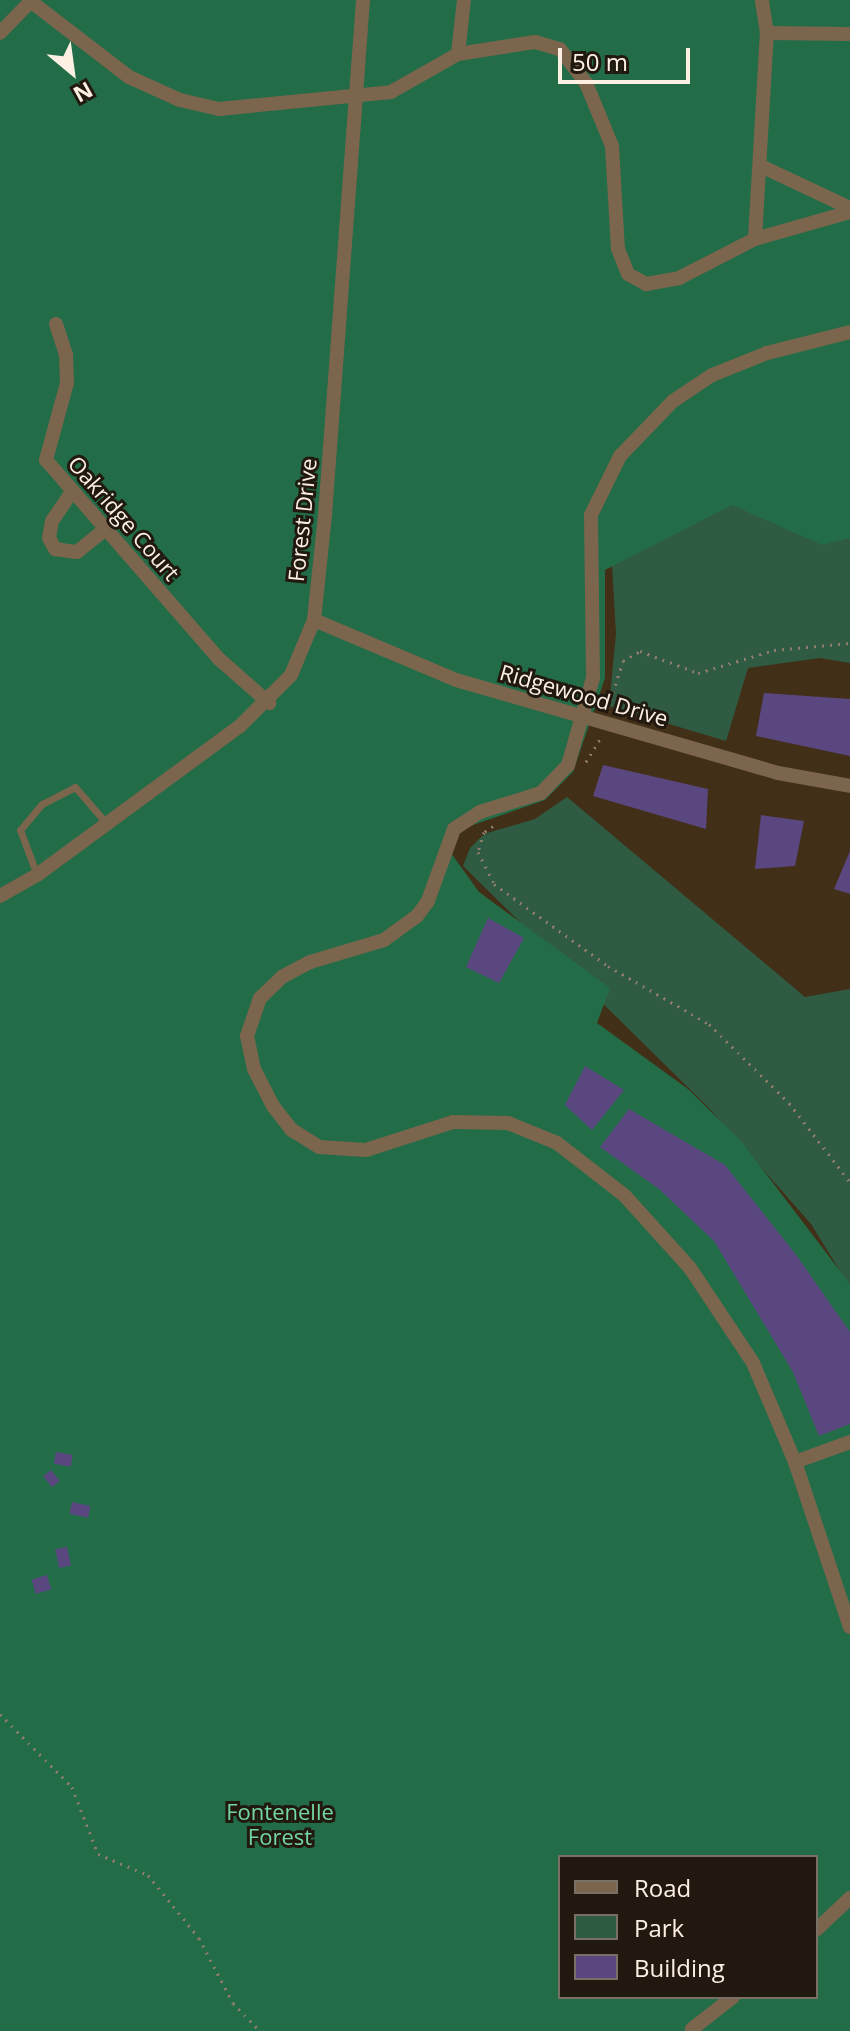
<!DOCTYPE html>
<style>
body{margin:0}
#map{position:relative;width:850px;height:2031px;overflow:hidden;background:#422f18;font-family:"Open Sans",sans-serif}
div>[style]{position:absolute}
.green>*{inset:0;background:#305b43}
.forest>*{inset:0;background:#236c48}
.building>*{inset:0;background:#5a4780;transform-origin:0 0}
.path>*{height:3px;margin-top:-1.5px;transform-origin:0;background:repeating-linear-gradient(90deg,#8e7d6a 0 2px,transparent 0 8px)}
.lane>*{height:7px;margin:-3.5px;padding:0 3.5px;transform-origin:3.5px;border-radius:3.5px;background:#7b654d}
.street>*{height:14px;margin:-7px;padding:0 7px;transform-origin:7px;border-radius:7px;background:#7b654d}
span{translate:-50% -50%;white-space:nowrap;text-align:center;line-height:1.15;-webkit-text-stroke:6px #21190f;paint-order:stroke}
.street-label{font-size:22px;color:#fdf0e3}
.park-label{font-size:22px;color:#74d7a2}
.legend{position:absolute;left:558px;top:1855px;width:260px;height:144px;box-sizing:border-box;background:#21190f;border:2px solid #796f64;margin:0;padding:10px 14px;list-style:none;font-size:24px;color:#fdf0e3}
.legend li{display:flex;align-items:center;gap:16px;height:40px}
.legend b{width:40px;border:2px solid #796f64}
.north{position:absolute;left:32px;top:32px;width:80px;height:80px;-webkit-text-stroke:6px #21190f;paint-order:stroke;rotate:151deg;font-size:22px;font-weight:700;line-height:32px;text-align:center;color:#fdf0e3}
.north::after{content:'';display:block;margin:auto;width:28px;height:36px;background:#fdf0e3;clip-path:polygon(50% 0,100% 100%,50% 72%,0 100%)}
.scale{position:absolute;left:558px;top:48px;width:132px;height:36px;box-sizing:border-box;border:4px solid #fdf0e3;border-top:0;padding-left:10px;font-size:24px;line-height:28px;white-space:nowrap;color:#fdf0e3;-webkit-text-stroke:6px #21190f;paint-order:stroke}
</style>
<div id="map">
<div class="green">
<i style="clip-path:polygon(850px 461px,850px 663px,820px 658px,748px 668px,726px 741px,609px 706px,616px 634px,612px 564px,780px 473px)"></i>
<i style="clip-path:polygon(567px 797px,805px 997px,850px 989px,850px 1287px,811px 1224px,709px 1108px,463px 866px,470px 848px,484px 834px,535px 819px)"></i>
</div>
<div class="forest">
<i style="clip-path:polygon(evenodd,0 0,850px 0,850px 538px,822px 545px,732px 505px,605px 570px,605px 678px,573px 772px,545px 800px,470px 826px,458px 835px,451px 853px,479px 892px,610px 988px,597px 1023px,688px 1089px,741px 1141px,850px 1284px,850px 2031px,0 2031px,0 0,560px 1857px,816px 1857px,816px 1997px,560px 1997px,560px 1857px)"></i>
</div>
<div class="building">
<i style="clip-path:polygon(764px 693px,850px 699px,850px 756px,756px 736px)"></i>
<i style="clip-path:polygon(603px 765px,708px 789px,706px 829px,593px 796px)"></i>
<i style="clip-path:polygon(761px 815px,804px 821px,795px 866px,755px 869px)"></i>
<i style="clip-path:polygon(850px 851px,850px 894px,834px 889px)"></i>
<i style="clip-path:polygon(488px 918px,524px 938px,499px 983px,466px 967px)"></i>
<i style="clip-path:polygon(585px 1066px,624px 1090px,592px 1130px,565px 1105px)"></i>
<i style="clip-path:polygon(629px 1109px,725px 1165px,797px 1256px,850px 1332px,850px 1424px,819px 1436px,793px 1372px,714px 1241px,659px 1189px,600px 1147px)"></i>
<i style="left:56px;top:1452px;width:17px;height:12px;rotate:10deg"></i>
<i style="left:51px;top:1470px;width:14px;height:10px;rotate:51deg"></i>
<i style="left:72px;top:1502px;width:19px;height:12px;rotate:12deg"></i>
<i style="left:67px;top:1547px;width:19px;height:12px;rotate:78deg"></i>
<i style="left:47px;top:1575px;width:15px;height:16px;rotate:74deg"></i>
</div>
<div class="path">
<i style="left:608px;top:708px;width:49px;rotate:-72.3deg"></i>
<i style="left:623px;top:661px;width:20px;rotate:-30deg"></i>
<i style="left:640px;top:651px;width:62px;rotate:20.8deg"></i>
<i style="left:698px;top:673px;width:79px;rotate:-16.8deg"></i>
<i style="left:774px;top:650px;width:76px;rotate:-5.3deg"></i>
<i style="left:586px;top:762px;width:27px;rotate:-59deg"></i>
<i style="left:493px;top:826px;width:11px;rotate:146deg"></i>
<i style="left:484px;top:832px;width:21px;rotate:107deg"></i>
<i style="left:478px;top:852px;width:36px;rotate:63deg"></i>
<i style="left:494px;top:884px;width:140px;rotate:35.7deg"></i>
<i style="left:608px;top:966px;width:116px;rotate:29.9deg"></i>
<i style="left:709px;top:1024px;width:112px;rotate:44.6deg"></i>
<i style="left:789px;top:1103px;width:100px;rotate:52.3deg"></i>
<i style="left:0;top:1714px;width:103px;rotate:45.4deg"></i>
<i style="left:72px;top:1787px;width:72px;rotate:68.8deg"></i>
<i style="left:98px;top:1854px;width:54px;rotate:22.8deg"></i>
<i style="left:148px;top:1875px;width:81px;rotate:51deg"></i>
<i style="left:199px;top:1938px;width:73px;rotate:62.4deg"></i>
<i style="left:233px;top:2003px;width:39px;rotate:46deg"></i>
</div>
<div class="lane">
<i style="left:37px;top:875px;width:48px;rotate:-110.7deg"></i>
<i style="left:20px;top:830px;width:34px;rotate:-50deg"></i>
<i style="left:42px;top:804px;width:37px;rotate:-27deg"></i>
<i style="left:75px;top:787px;width:49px;rotate:49.1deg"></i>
</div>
<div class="street">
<i style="left:29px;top:0;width:126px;rotate:37.6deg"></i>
<i style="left:129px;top:77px;width:56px;rotate:24.3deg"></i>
<i style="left:180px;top:100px;width:40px;rotate:13deg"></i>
<i style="left:219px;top:109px;width:173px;rotate:-5.6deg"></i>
<i style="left:391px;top:92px;width:77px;rotate:-29.6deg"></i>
<i style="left:458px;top:54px;width:54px;rotate:-83.7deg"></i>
<i style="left:0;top:33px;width:45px;rotate:-45.9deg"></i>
<i style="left:767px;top:33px;width:83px;rotate:0.7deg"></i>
<i style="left:458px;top:54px;width:78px;rotate:-8.9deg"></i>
<i style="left:535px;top:42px;width:26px;rotate:16deg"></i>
<i style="left:560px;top:49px;width:43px;rotate:52.6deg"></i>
<i style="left:586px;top:83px;width:68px;rotate:67.6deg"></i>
<i style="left:612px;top:146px;width:103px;rotate:86.7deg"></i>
<i style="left:618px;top:249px;width:27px;rotate:68deg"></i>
<i style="left:628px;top:274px;width:21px;rotate:29deg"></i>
<i style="left:646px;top:284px;width:34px;rotate:-10deg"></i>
<i style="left:679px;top:278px;width:85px;rotate:-27.2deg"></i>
<i style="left:755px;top:239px;width:99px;rotate:-15.9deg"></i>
<i style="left:763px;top:167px;width:96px;rotate:25.2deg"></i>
<i style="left:755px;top:239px;width:206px;rotate:-86.7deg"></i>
<i style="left:767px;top:33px;width:33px;rotate:-99deg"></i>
<i style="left:56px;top:324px;width:32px;rotate:72deg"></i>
<i style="left:66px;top:354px;width:29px;rotate:88deg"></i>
<i style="left:67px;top:383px;width:80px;rotate:105.3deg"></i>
<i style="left:46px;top:460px;width:264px;rotate:49deg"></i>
<i style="left:219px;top:659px;width:67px;rotate:41.3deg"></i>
<i style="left:850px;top:332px;width:86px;rotate:165.8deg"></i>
<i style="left:767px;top:353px;width:59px;rotate:158.2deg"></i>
<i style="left:712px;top:375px;width:47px;rotate:146.3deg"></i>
<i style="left:673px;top:401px;width:76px;rotate:133.9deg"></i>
<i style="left:620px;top:456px;width:66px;rotate:116.2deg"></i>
<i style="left:591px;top:515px;width:163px;rotate:89.3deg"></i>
<i style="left:593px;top:678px;width:91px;rotate:106deg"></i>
<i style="left:568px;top:765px;width:39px;rotate:134deg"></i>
<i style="left:541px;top:793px;width:64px;rotate:162.7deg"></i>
<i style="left:480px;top:812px;width:31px;rotate:147deg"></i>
<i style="left:454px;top:829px;width:77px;rotate:109.9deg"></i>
<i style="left:428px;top:901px;width:19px;rotate:126deg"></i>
<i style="left:417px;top:916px;width:41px;rotate:144deg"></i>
<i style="left:384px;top:940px;width:77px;rotate:163.4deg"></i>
<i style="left:310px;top:962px;width:32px;rotate:152deg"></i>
<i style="left:282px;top:977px;width:30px;rotate:136deg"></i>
<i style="left:260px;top:998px;width:40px;rotate:108.9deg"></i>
<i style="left:247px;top:1036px;width:34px;rotate:78deg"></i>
<i style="left:254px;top:1069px;width:42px;rotate:62.8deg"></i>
<i style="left:273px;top:1106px;width:31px;rotate:52deg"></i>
<i style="left:292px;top:1130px;width:32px;rotate:32deg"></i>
<i style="left:319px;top:1147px;width:47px;rotate:3.7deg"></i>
<i style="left:366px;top:1150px;width:91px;rotate:-17.8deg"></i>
<i style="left:453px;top:1122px;width:55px;rotate:1deg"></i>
<i style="left:508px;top:1123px;width:53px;rotate:22.2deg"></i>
<i style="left:557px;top:1143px;width:86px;rotate:37.9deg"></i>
<i style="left:625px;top:1196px;width:97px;rotate:47.9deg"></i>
<i style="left:690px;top:1268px;width:114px;rotate:56.4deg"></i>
<i style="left:753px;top:1363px;width:108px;rotate:67deg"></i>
<i style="left:795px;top:1462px;width:174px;rotate:71.6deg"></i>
<i style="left:71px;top:493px;width:34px;rotate:124deg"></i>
<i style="left:52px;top:521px;width:17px;rotate:100deg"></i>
<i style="left:49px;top:538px;width:13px;rotate:61deg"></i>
<i style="left:55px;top:549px;width:22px;rotate:8deg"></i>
<i style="left:77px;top:552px;width:33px;rotate:-39deg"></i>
<i style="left:314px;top:620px;width:154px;rotate:22.9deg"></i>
<i style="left:456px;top:680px;width:335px;rotate:16.1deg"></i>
<i style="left:778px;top:773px;width:73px;rotate:10.2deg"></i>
<i style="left:0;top:896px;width:43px;rotate:-29.6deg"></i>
<i style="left:37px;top:875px;width:252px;rotate:-36.3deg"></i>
<i style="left:240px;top:726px;width:72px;rotate:-45deg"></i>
<i style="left:291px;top:675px;width:60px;rotate:-67.3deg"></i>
<i style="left:314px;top:620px;width:106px;rotate:-84deg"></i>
<i style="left:325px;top:515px;width:516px;rotate:-85.78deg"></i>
<i style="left:795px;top:1462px;width:59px;rotate:-20deg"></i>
<i style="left:816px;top:1930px;width:47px;rotate:-43.3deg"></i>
<i style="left:692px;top:2029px;width:52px;rotate:-38deg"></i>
</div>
<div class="street-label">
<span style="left:124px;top:518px;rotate:49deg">Oakridge Court</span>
<span style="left:302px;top:520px;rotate:-84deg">Forest Drive</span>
<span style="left:584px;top:695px;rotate:16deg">Ridgewood Drive</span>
</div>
<div class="park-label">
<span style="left:280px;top:1824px">Fontenelle<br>Forest</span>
</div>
<ul class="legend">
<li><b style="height:10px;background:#7b654d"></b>Road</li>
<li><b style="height:22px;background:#305b43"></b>Park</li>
<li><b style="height:22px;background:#5a4780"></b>Building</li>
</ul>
<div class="north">N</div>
<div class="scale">50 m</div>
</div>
